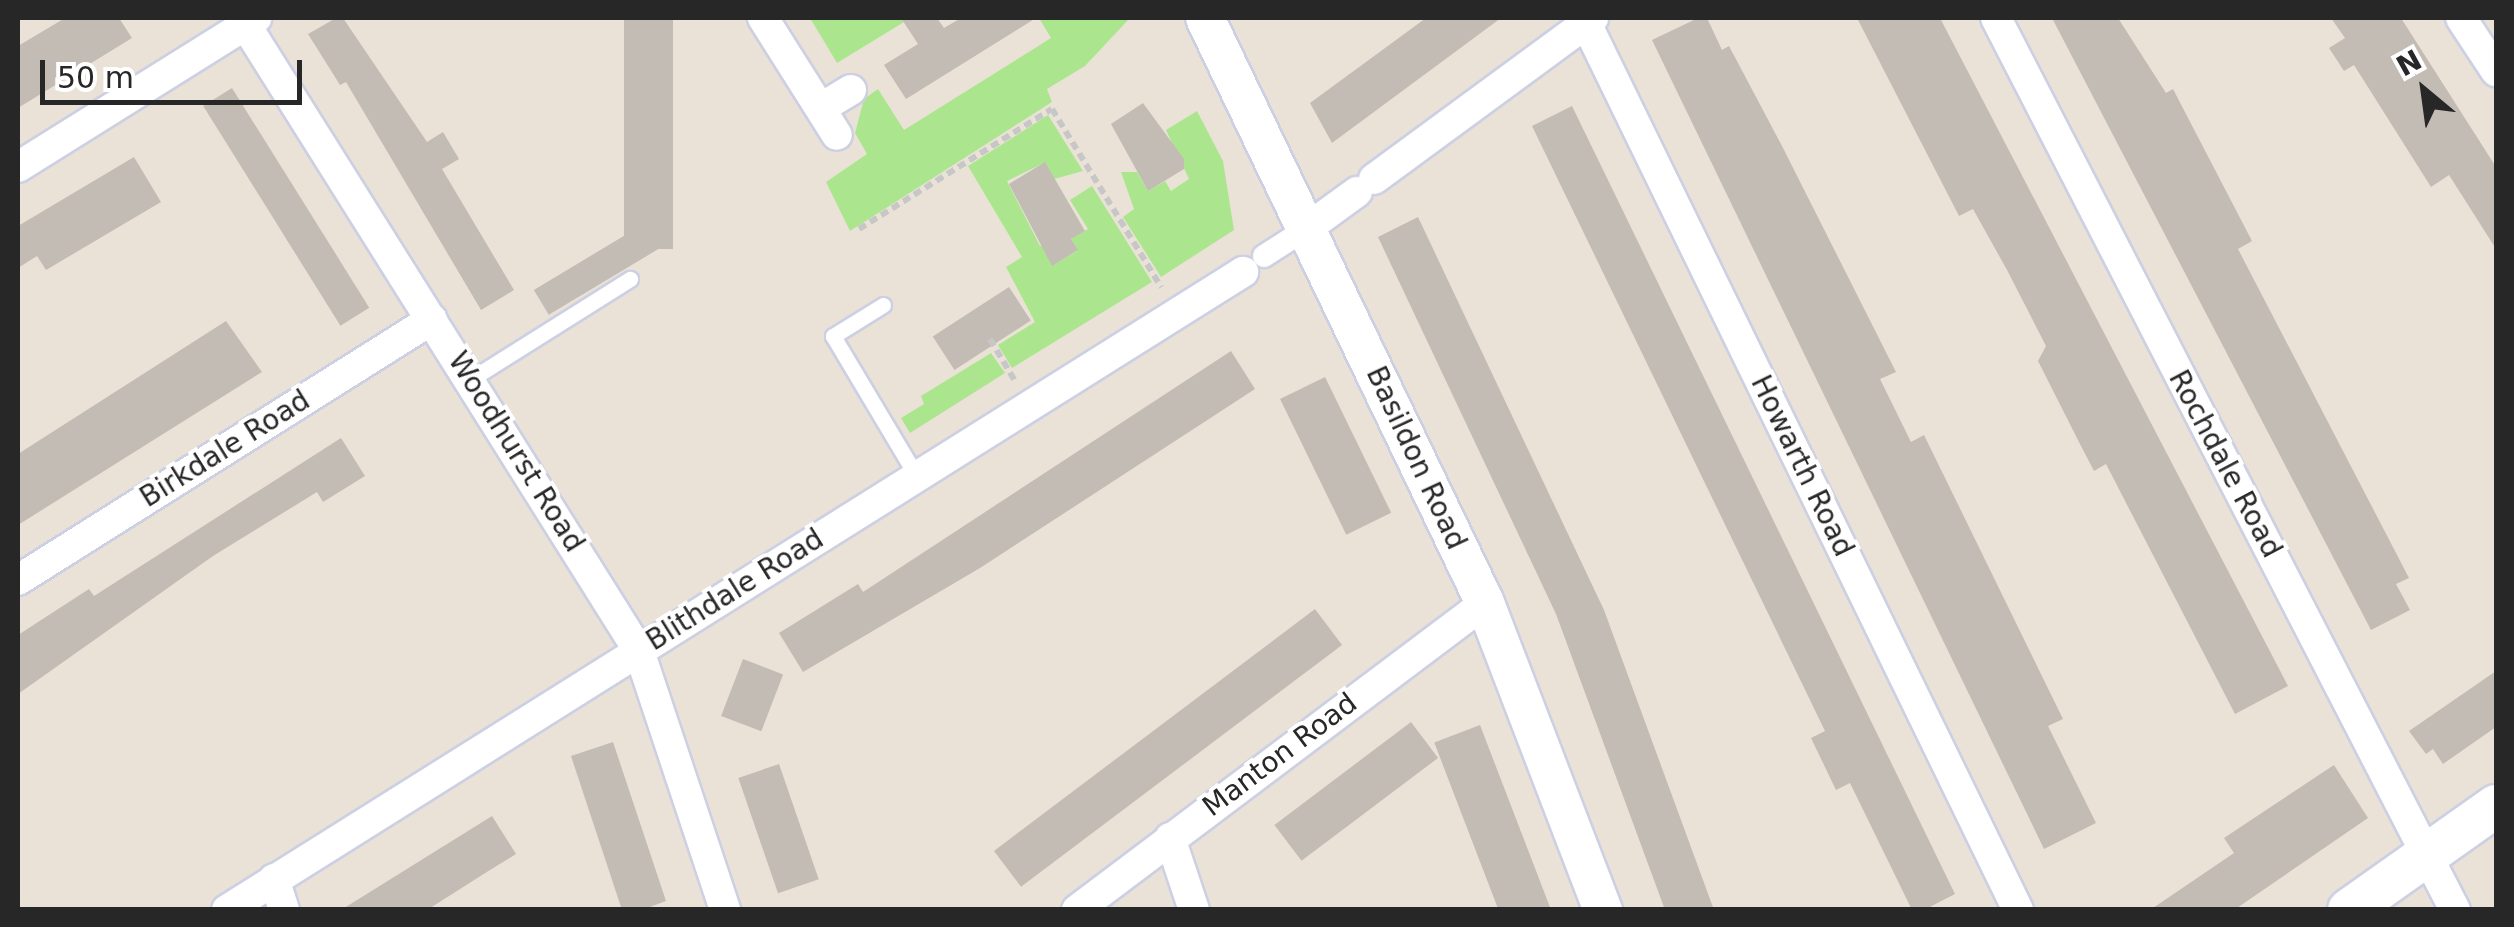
<!DOCTYPE html>
<style>
body{margin:0}
#map{position:relative;width:2514px;height:927px;overflow:hidden;background:#ebe2d7;font-family:"DejaVu Sans",sans-serif}
div>[style]{position:absolute}
.green>*{inset:0;background:#abe68e}
.building>*{inset:0;background:#c2bcb4;transform-origin:0 0}
.path>*{height:6px;margin-top:-3px;transform-origin:0;background:repeating-linear-gradient(90deg,#c7c7c7 0 8px,transparent 0 13px)}
.roads{filter:drop-shadow(2px 0 #ccd0e2) drop-shadow(-2px 0 #ccd0e2) drop-shadow(0 2px #ccd0e2) drop-shadow(0 -2px #ccd0e2)}
.service>*{height:15px;margin:-7.5px;padding:0 7.5px;transform-origin:7.5px;border-radius:7.5px;background:#fff}
.pedestrian>*{height:22px;margin:-11px;padding:0 11px;transform-origin:11px;border-radius:11px;background:#fff}
.minor>*{height:30px;margin:-15px;padding:0 15px;transform-origin:15px;border-radius:15px;background:#fff}
.tertiary>*{height:38px;margin:-19px;padding:0 19px;transform-origin:19px;border-radius:19px;background:#fff}
.secondary>*{height:42px;margin:-21px;padding:0 21px;transform-origin:21px;border-radius:21px;background:#fff}
span{translate:-50% -50%;white-space:nowrap;text-align:center;line-height:1.15;-webkit-text-stroke:8px #fff;paint-order:stroke}
.street-label{font-size:28px;color:#272727}
.frame{position:absolute;inset:0;border:20px solid #272727;pointer-events:none}
.north{position:absolute;left:2374px;top:40px;width:100px;height:100px;-webkit-text-stroke:8px #fff;paint-order:stroke;rotate:331deg;font-size:28px;font-weight:700;line-height:40px;text-align:center;color:#272727}
.north::after{content:'';display:block;margin:auto;width:35px;height:45px;background:#272727;clip-path:polygon(50% 0,100% 100%,50% 72%,0 100%)}
.scale{position:absolute;left:40px;top:60px;width:262px;height:45px;box-sizing:border-box;border:5px solid #272727;border-top:0;padding-left:12px;font-size:30px;line-height:35px;white-space:nowrap;color:#272727;-webkit-text-stroke:8px #fff;paint-order:stroke}
</style>
<div id="map">
<div class="green">
<i style="clip-path:polygon(810px 18px,901px 18px,904px 22px,837px 63px)"></i>
<i style="clip-path:polygon(1039px 18px,1130px 18px,1085px 66px,1047px 89px,1052px 102px,850px 231px,826px 182px,867px 154px,855px 133px,864px 99px,878px 89px,904px 130px,1051px 38px)"></i>
<i style="clip-path:polygon(1197px 111px,1223px 161px,1234px 230px,1161px 277px,1123px 217px,1134px 209px,1121px 172px,1137px 172px,1148px 191px,1165px 181px,1171px 191px,1189px 179px,1166px 130px)"></i>
<i style="clip-path:polygon(1048px 115px,1083px 171px,1054px 179px,1044px 163px,1007px 181px,1040px 246px,1046px 244px,1058px 262px,1077px 251px,1071px 239px,1088px 229px,1070px 200px,1092px 186px,1152px 282px,1012px 368px,998px 345px,1035px 322px,1006px 267px,1022px 257px,968px 166px)"></i>
<i style="clip-path:polygon(991px 353px,1005px 373px,910px 433px,901px 418px,924px 404px,921px 396px)"></i>
</div>
<div class="building">
<i style="clip-path:polygon(65px 18px,119px 18px,132px 38px,18px 108px,18px 46px)"></i>
<i style="clip-path:polygon(336px 18px,343px 18px,427px 142px,443px 132px,459px 159px,442px 169px,514px 290px,481px 310px,346px 82px,340px 85px,308px 34px)"></i>
<i style="left:624px;top:18px;width:49px;height:231px"></i>
<i style="clip-path:polygon(901px 18px,937px 18px,944px 28px,961px 18px,1036px 18px,906px 99px,884px 65px,918px 44px)"></i>
<i style="clip-path:polygon(1426px 18px,1501px 18px,1332px 143px,1310px 103px)"></i>
<i style="clip-path:polygon(1698px 18px,1707px 18px,1722px 50px,1729px 46px,1782px 146px,1896px 372px,1880px 379px,1911px 442px,1924px 435px,2063px 719px,2048px 726px,2096px 823px,2044px 849px,1652px 40px)"></i>
<i style="clip-path:polygon(1857px 18px,1940px 18px,2288px 686px,2235px 714px,2106px 464px,2094px 471px,2081px 446px,2038px 361px,2046px 346px,2007px 270px,1973px 209px,1959px 216px)"></i>
<i style="clip-path:polygon(2052px 18px,2118px 18px,2166px 93px,2173px 89px,2252px 241px,2238px 249px,2409px 578px,2396px 584px,2410px 610px,2371px 630px)"></i>
<i style="clip-path:polygon(2331px 18px,2401px 18px,2496px 167px,2496px 249px,2449px 175px,2431px 187px,2354px 65px,2344px 71px,2329px 48px,2345px 38px)"></i>
<i style="left:232px;top:88px;width:259px;height:34px;rotate:58deg"></i>
<i style="clip-path:polygon(1143px 103px,1184px 159px,1184px 169px,1148px 191px,1111px 124px)"></i>
<i style="clip-path:polygon(1572px 106px,1955px 894px,1924px 910px,1912px 910px,1850px 783px,1836px 790px,1811px 738px,1825px 731px,1532px 126px)"></i>
<i style="clip-path:polygon(134px 157px,161px 202px,46px 270px,37px 256px,18px 268px,18px 226px)"></i>
<i style="clip-path:polygon(1045px 162px,1085px 231px,1071px 239px,1078px 250px,1052px 266px,1009px 184px)"></i>
<i style="clip-path:polygon(1418px 217px,1604px 610px,1714px 910px,1665px 910px,1556px 614px,1378px 237px)"></i>
<i style="left:647px;top:222px;width:29px;height:132px;rotate:59deg"></i>
<i style="left:1009px;top:287px;width:40px;height:91px;rotate:57deg"></i>
<i style="clip-path:polygon(226px 321px,262px 372px,18px 525px,18px 454px)"></i>
<i style="clip-path:polygon(1231px 351px,1255px 389px,980px 568px,803px 672px,779px 633px,858px 584px,863px 592px)"></i>
<i style="left:1325px;top:377px;width:151px;height:50px;rotate:64deg"></i>
<i style="clip-path:polygon(341px 438px,365px 476px,323px 502px,317px 492px,213px 556px,18px 694px,18px 635px,89px 589px,94px 596px)"></i>
<i style="left:1315px;top:609px;width:45px;height:402px;rotate:53deg"></i>
<i style="left:743px;top:659px;width:43px;height:61px;rotate:21deg"></i>
<i style="clip-path:polygon(2496px 671px,2496px 727px,2443px 764px,2433px 749px,2426px 754px,2409px 731px)"></i>
<i style="left:1411px;top:722px;width:45px;height:171px;rotate:53deg"></i>
<i style="left:1480px;top:725px;width:198px;height:49px;rotate:69deg"></i>
<i style="clip-path:polygon(613px 742px,666px 901px,642px 910px,622px 910px,571px 756px)"></i>
<i style="left:779px;top:764px;width:122px;height:43px;rotate:71deg"></i>
<i style="clip-path:polygon(2334px 765px,2368px 818px,2234px 910px,2150px 910px,2234px 853px,2224px 838px)"></i>
<i style="clip-path:polygon(492px 816px,516px 854px,490px 870px,427px 910px,341px 910px)"></i>
</div>
<div class="path">
<i style="left:859px;top:229px;width:227px;rotate:-31.9deg"></i>
<i style="left:1052px;top:109px;width:209px;rotate:58.5deg"></i>
<i style="left:990px;top:339px;width:49px;rotate:59.2deg"></i>
</div>
<div class="roads">
<div class="service">
<i style="left:883px;top:305px;width:59px;rotate:148.2deg"></i>
<i style="left:833px;top:336px;width:164px;rotate:59.2deg"></i>
<i style="left:471px;top:379px;width:188px;rotate:-32.2deg"></i>
</div>
<div class="pedestrian">
<i style="left:1264px;top:256px;width:50px;rotate:-32.7deg"></i>
</div>
<div class="minor">
<i style="left:763px;top:18px;width:138px;rotate:57.7deg"></i>
<i style="left:1996px;top:18px;width:1003px;rotate:62.77deg"></i>
<i style="left:2461px;top:18px;width:64px;rotate:56.6deg"></i>
<i style="left:1586px;top:23px;width:987px;rotate:64.03deg"></i>
<i style="left:245px;top:24px;width:741px;rotate:57.86deg"></i>
<i style="left:639px;top:651px;width:273px;rotate:71.6deg"></i>
<i style="left:821px;top:108px;width:35px;rotate:-31deg"></i>
<i style="left:18px;top:167px;width:281px;rotate:-32deg"></i>
<i style="left:1374px;top:179px;width:272px;rotate:-36.3deg"></i>
<i style="left:1306px;top:229px;width:63px;rotate:-36deg"></i>
<i style="left:18px;top:580px;width:489px;rotate:-32.2deg"></i>
<i style="left:1170px;top:838px;width:76px;rotate:71.6deg"></i>
<i style="left:274px;top:879px;width:33px;rotate:72deg"></i>
<i style="left:227px;top:910px;width:1200px;rotate:-32.13deg"></i>
<i style="left:1077px;top:910px;width:511px;rotate:-36.96deg"></i>
</div>
<div class="tertiary">
<i style="left:1205px;top:18px;width:649px;rotate:64.42deg"></i>
<i style="left:1485px;top:603px;width:329px;rotate:69deg"></i>
</div>
<div class="secondary">
<i style="left:2349px;top:910px;width:180px;rotate:-35.3deg"></i>
</div>
</div>
<div class="street-label">
<span style="left:225px;top:449px;rotate:-32deg">Birkdale Road</span>
<span style="left:516px;top:452px;rotate:58deg">Woodhurst Road</span>
<span style="left:1416px;top:458px;rotate:65deg">Basildon Road</span>
<span style="left:2225px;top:464px;rotate:62deg">Rochdale Road</span>
<span style="left:1802px;top:466px;rotate:64deg">Howarth Road</span>
<span style="left:735px;top:590px;rotate:-32deg">Blithdale Road</span>
<span style="left:1280px;top:755px;rotate:-37deg">Manton Road</span>
</div>
<div class="frame"></div>
<div class="north">N</div>
<div class="scale">50 m</div>
</div>
